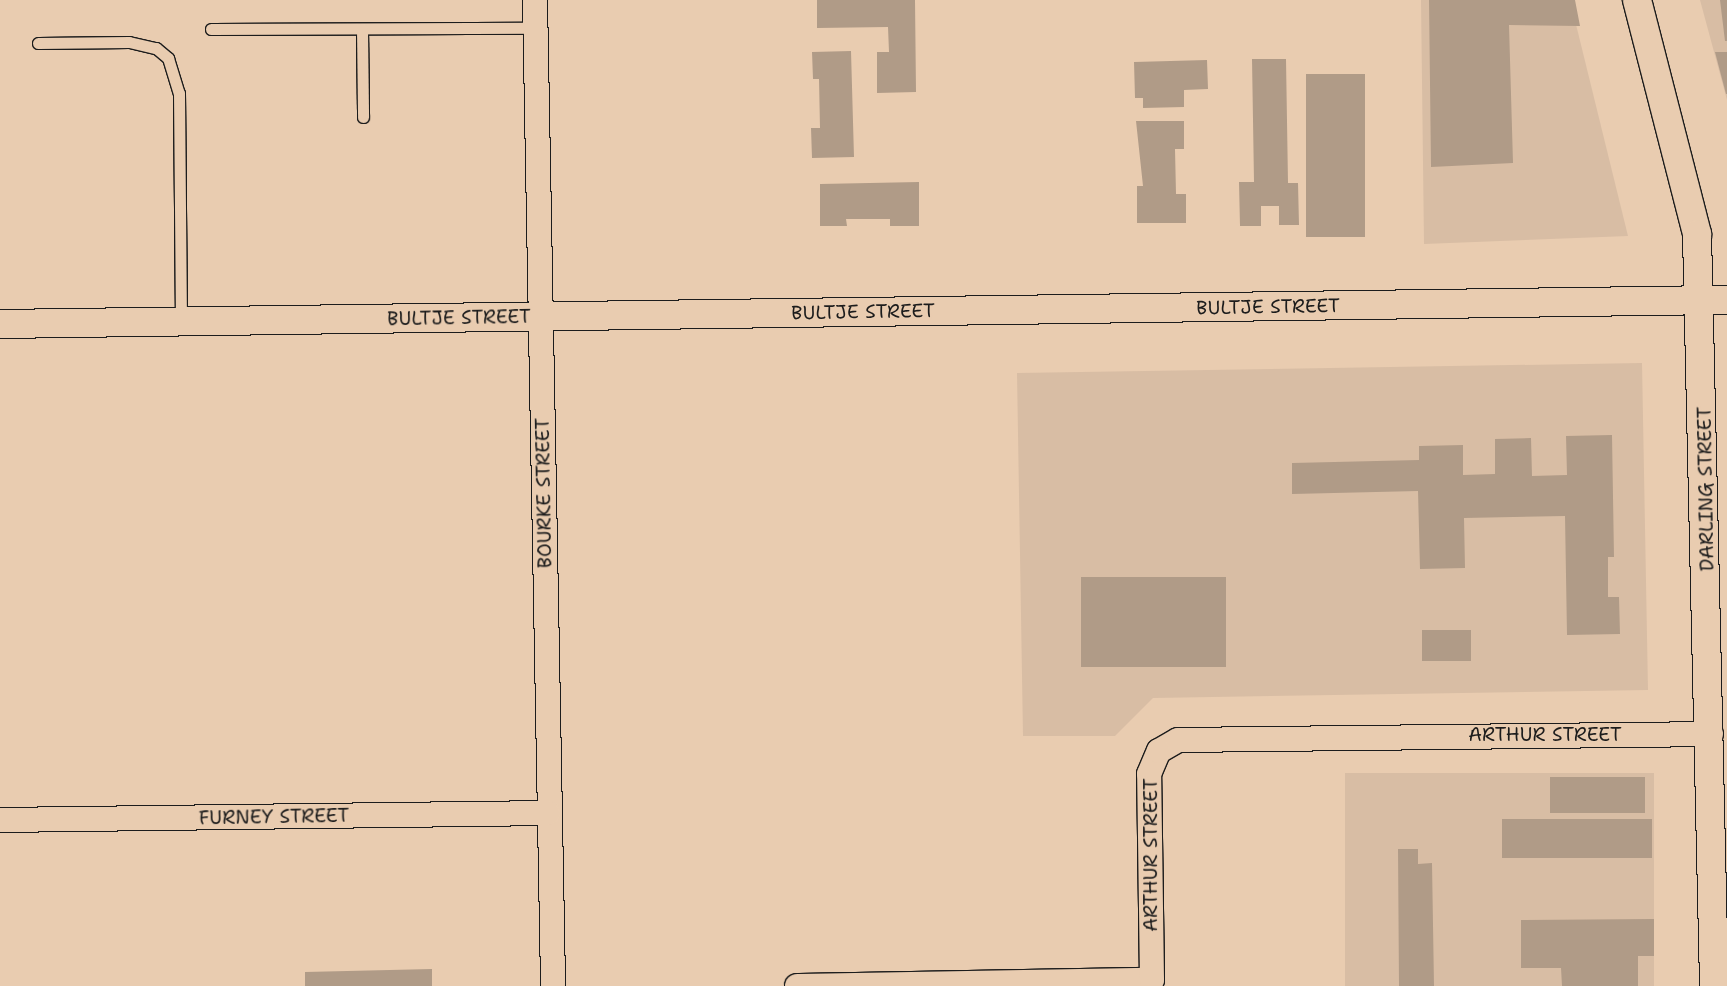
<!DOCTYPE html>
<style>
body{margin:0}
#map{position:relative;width:1727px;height:986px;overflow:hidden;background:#e9ccb0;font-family:"Shantell Sans",sans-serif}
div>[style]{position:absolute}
.built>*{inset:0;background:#d8bda4;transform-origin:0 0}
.building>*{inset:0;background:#b09b87;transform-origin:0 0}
.roads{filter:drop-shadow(1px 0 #1c1c1c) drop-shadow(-1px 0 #1c1c1c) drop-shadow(0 1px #1c1c1c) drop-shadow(0 -1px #1c1c1c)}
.service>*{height:11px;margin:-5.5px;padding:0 5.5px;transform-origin:5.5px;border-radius:5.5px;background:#e9ccb0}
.minor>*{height:24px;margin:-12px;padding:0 12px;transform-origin:12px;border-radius:12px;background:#e9ccb0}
.tertiary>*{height:28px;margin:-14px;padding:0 14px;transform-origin:14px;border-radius:14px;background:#e9ccb0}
span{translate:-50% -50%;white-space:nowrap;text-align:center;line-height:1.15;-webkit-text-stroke:4px #e9ccb0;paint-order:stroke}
.street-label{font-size:19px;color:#1c1c1c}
</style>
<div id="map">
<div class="built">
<i style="clip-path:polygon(1421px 0,1570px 0,1628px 236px,1424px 244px)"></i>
<i style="clip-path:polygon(1700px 0,1727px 0,1727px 100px)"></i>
<i style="clip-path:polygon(1642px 363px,1648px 690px,1153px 698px,1115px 736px,1023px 736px,1017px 373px)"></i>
<i style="left:1345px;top:773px;width:309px;height:213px"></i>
</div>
<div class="building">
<i style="clip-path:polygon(817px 0,915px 0,916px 92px,877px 93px,877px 52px,889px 52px,888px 27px,817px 28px)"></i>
<i style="clip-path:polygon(1429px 0,1575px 0,1580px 26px,1509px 25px,1513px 163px,1431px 167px)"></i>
<i style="clip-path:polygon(1720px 0,1727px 0,1727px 41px,1725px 41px)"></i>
<i style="clip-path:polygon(851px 51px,854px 157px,812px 158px,811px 128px,820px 128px,819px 79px,813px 79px,812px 52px)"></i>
<i style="clip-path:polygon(1715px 52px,1727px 52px,1727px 94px,1726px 94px)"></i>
<i style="clip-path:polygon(1252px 59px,1286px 59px,1288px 183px,1298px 183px,1299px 225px,1279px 225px,1279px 206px,1261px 206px,1261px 226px,1240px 226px,1239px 182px,1254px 182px)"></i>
<i style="clip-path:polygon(1207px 60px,1208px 89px,1184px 90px,1184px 107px,1143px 108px,1143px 98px,1135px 98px,1134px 62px)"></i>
<i style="left:1306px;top:74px;width:59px;height:163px"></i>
<i style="clip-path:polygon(1136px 121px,1184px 121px,1184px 149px,1175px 149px,1176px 194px,1186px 194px,1186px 223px,1137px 223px,1137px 186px,1143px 186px)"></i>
<i style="clip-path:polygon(919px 182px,919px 226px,890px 226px,890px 219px,846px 219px,847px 226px,820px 226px,820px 184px)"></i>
<i style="clip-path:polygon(1612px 435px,1614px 557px,1608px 557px,1608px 597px,1619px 597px,1620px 634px,1567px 635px,1565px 516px,1464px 518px,1465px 568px,1420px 569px,1418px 491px,1292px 494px,1292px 463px,1419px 460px,1419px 446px,1463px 445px,1463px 475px,1495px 474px,1495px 439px,1531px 438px,1532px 476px,1567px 475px,1566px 436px)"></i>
<i style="left:1081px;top:577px;width:145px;height:90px"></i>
<i style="left:1422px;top:630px;width:49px;height:31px"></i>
<i style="left:1550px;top:777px;width:95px;height:36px"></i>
<i style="left:1502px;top:819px;width:150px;height:39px"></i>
<i style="clip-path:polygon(1398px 849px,1418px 849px,1418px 864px,1432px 863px,1434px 986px,1399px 986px)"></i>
<i style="clip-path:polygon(1654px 919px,1654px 956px,1638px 956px,1638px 986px,1562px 986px,1561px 968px,1521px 968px,1521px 920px)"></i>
<i style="clip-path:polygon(432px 969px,432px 986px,305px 986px,305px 972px)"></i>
</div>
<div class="roads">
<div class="service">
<i style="left:211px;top:29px;width:325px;rotate:-0.2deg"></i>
<i style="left:362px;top:29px;width:88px;rotate:89.3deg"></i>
<i style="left:38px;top:43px;width:91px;rotate:-0.6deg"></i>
<i style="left:129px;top:42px;width:28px;rotate:13deg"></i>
<i style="left:156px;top:48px;width:16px;rotate:40deg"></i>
<i style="left:168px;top:58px;width:37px;rotate:73deg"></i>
<i style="left:179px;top:93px;width:227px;rotate:89.5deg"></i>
</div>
<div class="minor">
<i style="left:535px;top:0;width:986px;rotate:88.95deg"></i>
<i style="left:0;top:820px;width:548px;rotate:-0.73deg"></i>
<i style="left:797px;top:986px;width:355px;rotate:-1deg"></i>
<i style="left:1152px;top:980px;width:206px;rotate:-90.8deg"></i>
<i style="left:1149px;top:774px;width:25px;rotate:-67deg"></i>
<i style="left:1159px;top:751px;width:22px;rotate:-30deg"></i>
<i style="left:1178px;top:740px;width:533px;rotate:-0.64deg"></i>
</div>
<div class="tertiary">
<i style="left:1637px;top:0;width:242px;rotate:75.6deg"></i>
<i style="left:1697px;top:234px;width:752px;rotate:88.7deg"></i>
<i style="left:0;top:324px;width:1727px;rotate:-0.8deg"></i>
</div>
</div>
<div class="street-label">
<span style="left:1268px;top:307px;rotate:-1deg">BULTJE STREET</span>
<span style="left:863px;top:312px;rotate:-1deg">BULTJE STREET</span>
<span style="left:459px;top:318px;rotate:-1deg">BULTJE STREET</span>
<span style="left:1706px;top:489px;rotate:-91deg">DARLING STREET</span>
<span style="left:544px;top:493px;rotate:-91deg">BOURKE STREET</span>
<span style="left:1545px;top:735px">ARTHUR STREET</span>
<span style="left:274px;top:817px;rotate:-1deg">FURNEY STREET</span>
<span style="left:1151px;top:855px;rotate:-90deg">ARTHUR STREET</span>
</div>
</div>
